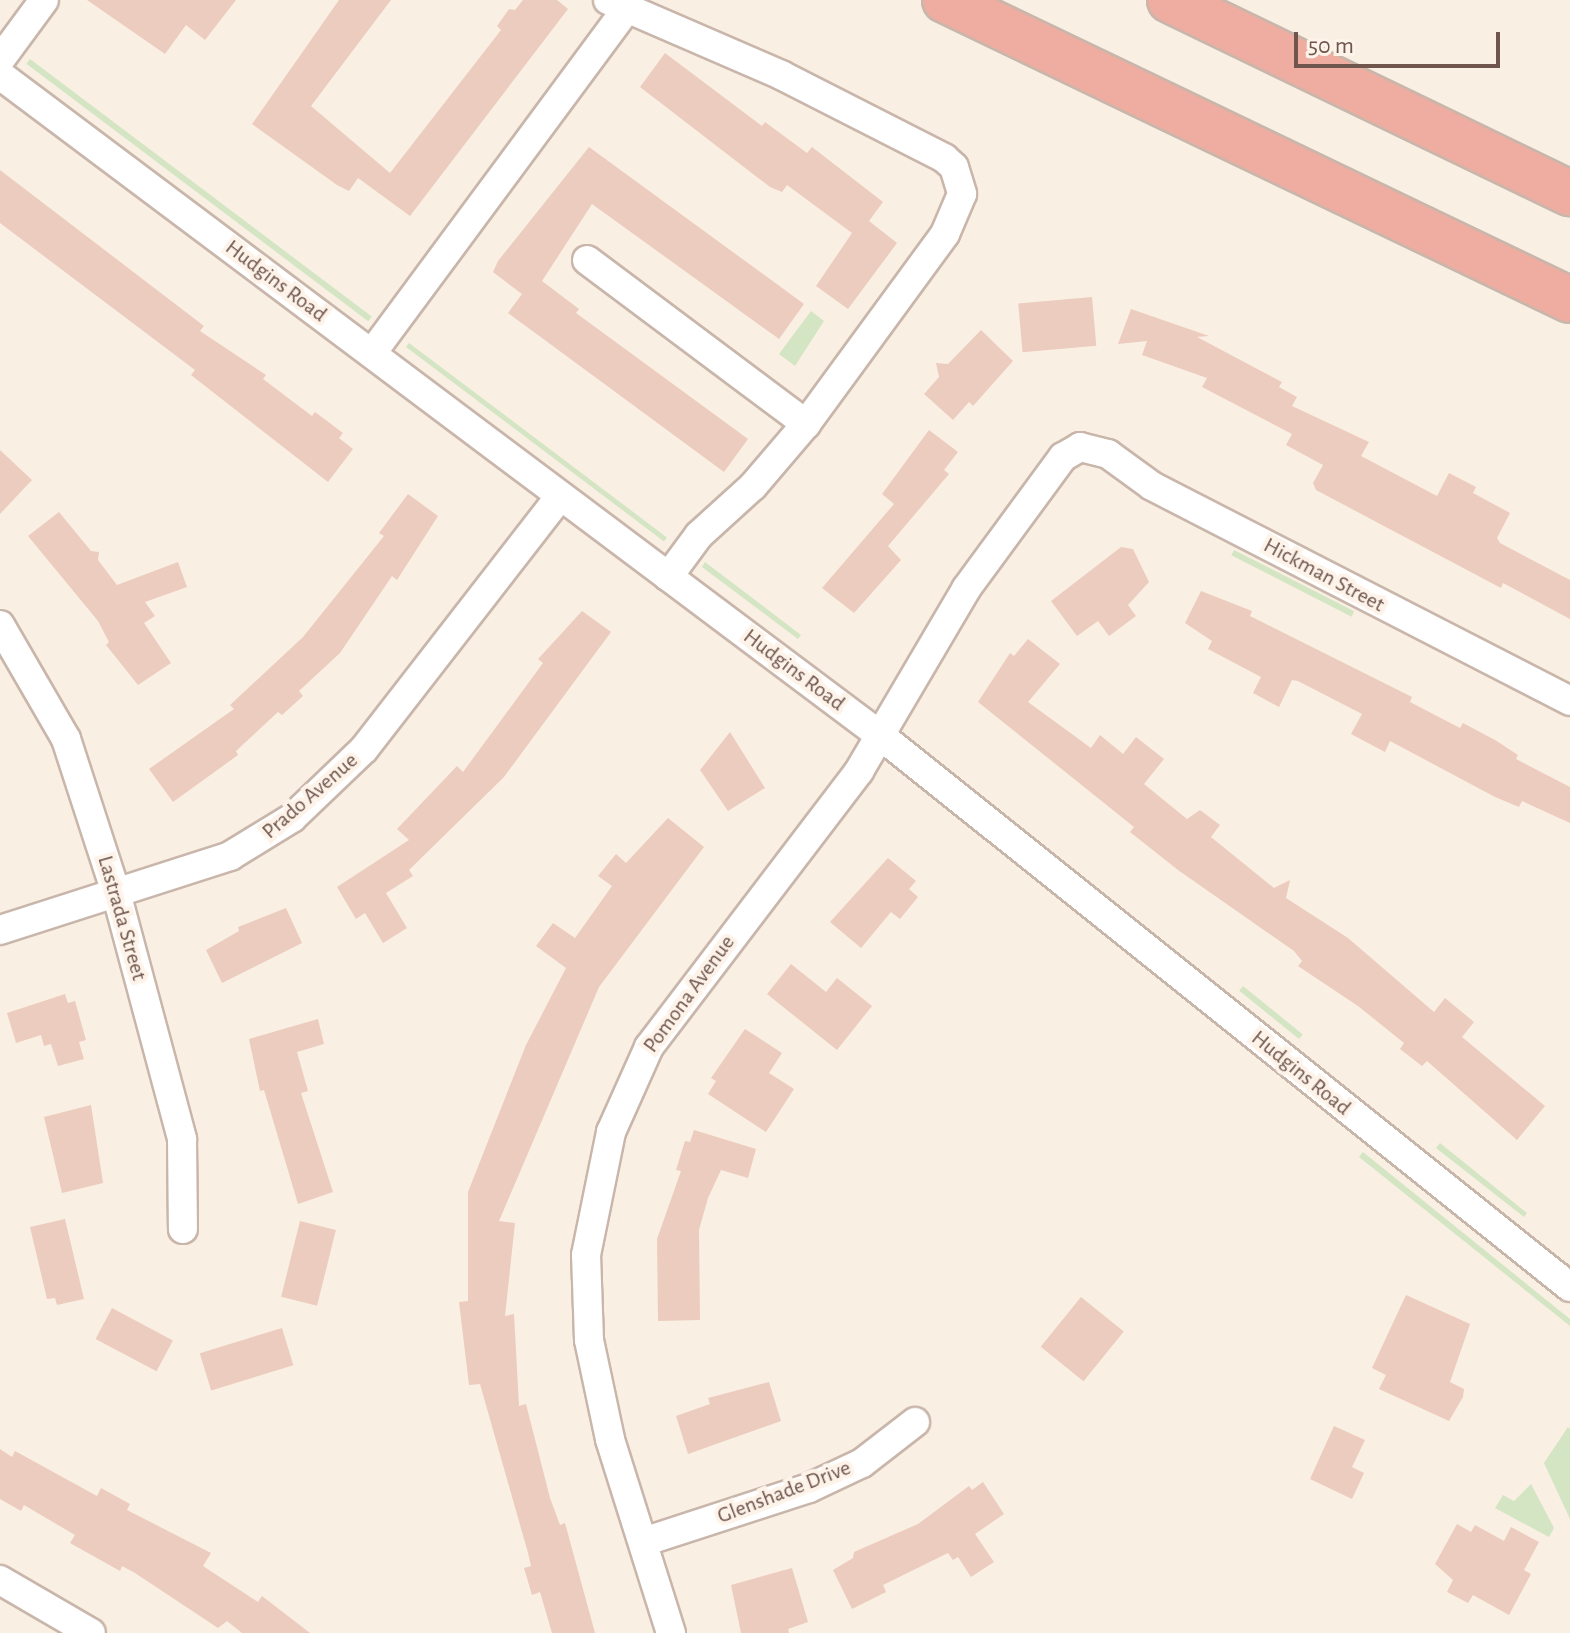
<!DOCTYPE html>
<style>
body{margin:0}
#map{position:relative;width:1570px;height:1633px;overflow:hidden;background:#faefe3;font-family:"Alegreya Sans",sans-serif}
div>[style]{position:absolute}
.green>*{inset:0;background:#d4e5c4;transform-origin:0 0}
.building>*{inset:0;background:#ecccbe;transform-origin:0 0}
.roads{filter:drop-shadow(2px 0 #c9b6ab) drop-shadow(-2px 0 #c9b6ab) drop-shadow(0 2px #c9b6ab) drop-shadow(0 -2px #c9b6ab)}
.minor>*{height:28px;margin:-14px;padding:0 14px;transform-origin:14px;border-radius:14px;background:#fff}
.motorway>*{height:44px;margin:-22px;padding:0 22px;transform-origin:22px;border-radius:22px;background:#eeada0}
span{translate:-50% -50%;white-space:nowrap;text-align:center;line-height:1.15;-webkit-text-stroke:8px #fdf3e9;paint-order:stroke}
.street-label{font-size:22px;color:#6f554c}
.scale{position:absolute;left:1294px;top:32px;width:206px;height:36px;box-sizing:border-box;border:4px solid #6f554c;border-top:0;padding-left:10px;font-size:24px;line-height:28px;white-space:nowrap;color:#6f554c;-webkit-text-stroke:6px #fdf3e9;paint-order:stroke}
</style>
<div id="map">
<div class="green">
<i style="left:30px;top:59px;width:428px;height:6px;rotate:37deg"></i>
<i style="clip-path:polygon(811px 311px,824px 321px,795px 366px,779px 354px)"></i>
<i style="left:409px;top:343px;width:323px;height:5px;rotate:37deg"></i>
<i style="left:1234px;top:550px;width:135px;height:6px;rotate:27deg"></i>
<i style="clip-path:polygon(705px 562px,801px 635px,798px 639px,702px 567px)"></i>
<i style="left:1243px;top:986px;width:77px;height:6px;rotate:39deg"></i>
<i style="clip-path:polygon(1440px 1143px,1527px 1213px,1524px 1217px,1436px 1148px)"></i>
<i style="clip-path:polygon(1363px 1152px,1570px 1319px,1570px 1326px,1359px 1157px)"></i>
<i style="clip-path:polygon(1568px 1427px,1570px 1429px,1570px 1519px,1544px 1463px)"></i>
<i style="clip-path:polygon(1531px 1484px,1554px 1528px,1549px 1537px,1495px 1508px,1503px 1495px,1514px 1501px)"></i>
</div>
<div class="building">
<i style="clip-path:polygon(87px 0,236px 0,205px 40px,186px 25px,165px 54px)"></i>
<i style="clip-path:polygon(339px 0,391px 0,311px 106px,390px 173px,501px 30px,497px 26px,509px 9px,515px 10px,523px 0,557px 0,568px 9px,410px 216px,358px 178px,349px 191px,337px 185px,252px 124px)"></i>
<i style="clip-path:polygon(665px 53px,762px 126px,765px 122px,807px 153px,812px 147px,883px 202px,869px 221px,897px 243px,848px 309px,816px 286px,852px 233px,787px 185px,782px 192px,770px 187px,640px 87px)"></i>
<i style="clip-path:polygon(589px 147px,804px 304px,779px 339px,592px 204px,542px 281px,579px 309px,576px 313px,748px 439px,724px 472px,508px 313px,522px 294px,493px 272px,498px 261px)"></i>
<i style="clip-path:polygon(0 170px,204px 326px,200px 331px,266px 375px,263px 379px,312px 416px,315px 412px,343px 433px,339px 438px,353px 449px,328px 482px,191px 375px,195px 370px,0 223px)"></i>
<i style="left:1092px;top:297px;width:49px;height:74px;rotate:85deg"></i>
<i style="clip-path:polygon(1131px 309px,1209px 336px,1197px 337px,1282px 382px,1279px 387px,1297px 397px,1292px 406px,1369px 442px,1361px 456px,1437px 496px,1449px 473px,1476px 487px,1473px 493px,1510px 513px,1497px 538px,1500px 543px,1570px 580px,1570px 619px,1503px 583px,1501px 588px,1316px 490px,1313px 483px,1323px 465px,1286px 445px,1292px 434px,1202px 387px,1207px 378px,1142px 355px,1147px 341px,1118px 344px)"></i>
<i style="clip-path:polygon(981px 330px,1013px 361px,973px 406px,969px 402px,953px 420px,924px 394px,939px 377px,936px 363px,948px 364px)"></i>
<i style="clip-path:polygon(929px 430px,958px 452px,944px 470px,949px 474px,888px 546px,901px 560px,854px 613px,822px 588px,894px 504px,882px 494px)"></i>
<i style="clip-path:polygon(0 450px,32px 480px,0 514px)"></i>
<i style="clip-path:polygon(408px 494px,438px 516px,397px 580px,392px 576px,340px 653px,299px 691px,303px 696px,282px 715px,278px 712px,236px 751px,238px 755px,173px 802px,149px 769px,234px 709px,230px 705px,303px 637px,384px 536px,379px 533px)"></i>
<i style="clip-path:polygon(59px 512px,91px 551px,99px 552px,98px 560px,117px 585px,178px 562px,187px 587px,145px 602px,155px 616px,144px 623px,171px 663px,138px 685px,106px 645px,109px 642px,98px 621px,28px 536px)"></i>
<i style="clip-path:polygon(1121px 547px,1133px 549px,1149px 582px,1128px 605px,1136px 616px,1109px 636px,1098px 621px,1077px 636px,1051px 601px)"></i>
<i style="clip-path:polygon(1201px 591px,1252px 611px,1250px 616px,1412px 697px,1410px 702px,1460px 728px,1463px 723px,1495px 740px,1518px 755px,1516px 759px,1570px 787px,1570px 823px,1522px 801px,1519px 807px,1495px 797px,1390px 741px,1385px 752px,1351px 734px,1362px 714px,1298px 681px,1292px 680px,1279px 707px,1253px 693px,1261px 677px,1208px 649px,1212px 641px,1185px 623px)"></i>
<i style="clip-path:polygon(582px 611px,611px 632px,504px 777px,409px 870px,413px 876px,386px 893px,407px 928px,383px 943px,365px 913px,356px 919px,337px 887px,409px 840px,397px 829px,457px 766px,463px 772px,543px 663px,538px 659px)"></i>
<i style="clip-path:polygon(1028px 639px,1060px 664px,1028px 702px,1091px 748px,1100px 735px,1123px 754px,1136px 737px,1164px 759px,1144px 784px,1187px 819px,1200px 810px,1220px 825px,1211px 837px,1274px 888px,1290px 880px,1286px 898px,1348px 938px,1434px 1012px,1445px 998px,1474px 1022px,1462px 1037px,1545px 1106px,1517px 1140px,1427px 1061px,1422px 1066px,1400px 1049px,1404px 1043px,1358px 1006px,1298px 966px,1302px 961px,1294px 951px,1178px 870px,1130px 832px,1134px 827px,978px 702px,1010px 653px,1014px 656px)"></i>
<i style="clip-path:polygon(730px 732px,765px 788px,728px 811px,700px 770px)"></i>
<i style="clip-path:polygon(668px 818px,704px 847px,599px 987px,499px 1221px,515px 1223px,505px 1316px,514px 1314px,519px 1406px,526px 1404px,550px 1498px,560px 1525px,565px 1523px,595px 1633px,552px 1633px,540px 1592px,532px 1595px,524px 1568px,531px 1566px,528px 1553px,480px 1384px,469px 1385px,459px 1302px,468px 1301px,468px 1192px,526px 1045px,566px 968px,536px 946px,553px 923px,575px 938px,612px 886px,598px 876px,616px 854px,626px 863px)"></i>
<i style="clip-path:polygon(888px 858px,916px 881px,909px 889px,918px 897px,900px 919px,891px 912px,861px 948px,830px 922px)"></i>
<i style="clip-path:polygon(286px 908px,302px 943px,222px 983px,206px 950px,239px 931px,238px 927px)"></i>
<i style="clip-path:polygon(791px 964px,826px 992px,837px 978px,872px 1006px,837px 1050px,767px 994px)"></i>
<i style="clip-path:polygon(65px 994px,68px 1003px,75px 1001px,86px 1040px,79px 1042px,84px 1059px,58px 1066px,51px 1044px,44px 1046px,41px 1035px,16px 1043px,7px 1013px)"></i>
<i style="clip-path:polygon(318px 1019px,324px 1044px,297px 1052px,308px 1091px,301px 1093px,333px 1192px,298px 1204px,264px 1090px,260px 1091px,249px 1039px)"></i>
<i style="clip-path:polygon(745px 1029px,782px 1053px,769px 1073px,794px 1089px,766px 1132px,708px 1094px,716px 1081px,711px 1078px)"></i>
<i style="clip-path:polygon(91px 1105px,103px 1183px,62px 1193px,44px 1117px)"></i>
<i style="clip-path:polygon(694px 1130px,756px 1149px,748px 1178px,721px 1170px,708px 1198px,699px 1230px,700px 1320px,658px 1321px,657px 1239px,681px 1171px,676px 1170px,685px 1141px,690px 1142px)"></i>
<i style="clip-path:polygon(65px 1219px,84px 1299px,57px 1305px,55px 1298px,47px 1299px,30px 1227px)"></i>
<i style="left:300px;top:1221px;width:37px;height:78px;rotate:14deg"></i>
<i style="clip-path:polygon(1406px 1295px,1470px 1324px,1450px 1382px,1464px 1389px,1463px 1397px,1449px 1421px,1379px 1389px,1386px 1375px,1372px 1368px)"></i>
<i style="left:1081px;top:1297px;width:55px;height:64px;rotate:39deg"></i>
<i style="left:112px;top:1308px;width:69px;height:35px;rotate:28deg"></i>
<i style="left:282px;top:1328px;width:39px;height:86px;rotate:73deg"></i>
<i style="clip-path:polygon(769px 1382px,781px 1421px,688px 1454px,676px 1416px,710px 1404px,708px 1398px)"></i>
<i style="clip-path:polygon(1334px 1426px,1365px 1440px,1352px 1467px,1364px 1473px,1352px 1499px,1310px 1479px)"></i>
<i style="clip-path:polygon(0 1449px,12px 1457px,15px 1451px,97px 1496px,101px 1488px,130px 1504px,127px 1510px,211px 1553px,203px 1566px,258px 1602px,262px 1596px,310px 1633px,242px 1633px,227px 1621px,218px 1628px,135px 1573px,122px 1566px,120px 1571px,70px 1543px,75px 1535px,24px 1505px,21px 1511px,0 1499px)"></i>
<i style="clip-path:polygon(983px 1482px,1004px 1514px,975px 1534px,994px 1562px,971px 1577px,958px 1557px,953px 1560px,948px 1553px,883px 1585px,886px 1592px,852px 1609px,833px 1570px,853px 1558px,854px 1552px,918px 1524px,969px 1486px,972px 1490px)"></i>
<i style="clip-path:polygon(1457px 1524px,1471px 1532px,1475px 1525px,1504px 1541px,1511px 1527px,1539px 1542px,1524px 1570px,1531px 1574px,1509px 1615px,1473px 1595px,1468px 1603px,1447px 1592px,1453px 1580px,1435px 1564px)"></i>
<i style="clip-path:polygon(792px 1568px,808px 1622px,788px 1629px,789px 1633px,741px 1633px,731px 1585px)"></i>
</div>
<div class="roads">
<div class="minor">
<i style="left:608px;top:0;width:189px;rotate:23.4deg"></i>
<i style="left:781px;top:75px;width:183px;rotate:27deg"></i>
<i style="left:944px;top:158px;width:13px;rotate:42deg"></i>
<i style="left:954px;top:167px;width:28px;rotate:73deg"></i>
<i style="left:962px;top:194px;width:43px;rotate:113deg"></i>
<i style="left:945px;top:234px;width:235px;rotate:126.2deg"></i>
<i style="left:806px;top:424px;width:82px;rotate:130.5deg"></i>
<i style="left:753px;top:486px;width:73px;rotate:137.8deg"></i>
<i style="left:699px;top:535px;width:52px;rotate:126.4deg"></i>
<i style="left:0;top:60px;width:74px;rotate:-53.7deg"></i>
<i style="left:0;top:75px;width:1101px;rotate:36.88deg"></i>
<i style="left:881px;top:736px;width:882px;rotate:38.65deg"></i>
<i style="left:587px;top:260px;width:274px;rotate:36.8deg"></i>
<i style="left:372px;top:353px;width:428px;rotate:-53.5deg"></i>
<i style="left:0;top:625px;width:132px;rotate:59.9deg"></i>
<i style="left:66px;top:739px;width:165px;rotate:72deg"></i>
<i style="left:117px;top:896px;width:252px;rotate:75deg"></i>
<i style="left:182px;top:1139px;width:90px;rotate:89.4deg"></i>
<i style="left:0;top:930px;width:242px;rotate:-17.8deg"></i>
<i style="left:230px;top:856px;width:73px;rotate:-31.5deg"></i>
<i style="left:292px;top:818px;width:100px;rotate:-43.8deg"></i>
<i style="left:364px;top:749px;width:320px;rotate:-52.2deg"></i>
<i style="left:643px;top:1542px;width:175px;rotate:-18deg"></i>
<i style="left:809px;top:1488px;width:59px;rotate:-25.3deg"></i>
<i style="left:862px;top:1463px;width:67px;rotate:-37.7deg"></i>
<i style="left:0;top:1580px;width:105px;rotate:30.2deg"></i>
<i style="left:671px;top:1633px;width:203px;rotate:-107.5deg"></i>
<i style="left:610px;top:1439px;width:101px;rotate:-102deg"></i>
<i style="left:589px;top:1340px;width:85px;rotate:-92deg"></i>
<i style="left:586px;top:1255px;width:126px;rotate:-78.5deg"></i>
<i style="left:611px;top:1132px;width:93px;rotate:-65.9deg"></i>
<i style="left:649px;top:1047px;width:347px;rotate:-52.7deg"></i>
<i style="left:859px;top:771px;width:211px;rotate:-59.5deg"></i>
<i style="left:966px;top:589px;width:164px;rotate:-53.7deg"></i>
<i style="left:1063px;top:457px;width:20px;rotate:-30deg"></i>
<i style="left:1080px;top:447px;width:29px;rotate:14deg"></i>
<i style="left:1108px;top:454px;width:54px;rotate:36deg"></i>
<i style="left:1152px;top:486px;width:470px;rotate:27.2deg"></i>
</div>
<div class="motorway">
<i style="left:945px;top:0;width:693px;rotate:25.64deg"></i>
<i style="left:1170px;top:0;width:444px;rotate:25.8deg"></i>
</div>
</div>
<div class="street-label">
<span style="left:276px;top:281px;rotate:37deg">Hudgins Road</span>
<span style="left:1324px;top:575px;rotate:28deg">Hickman Street</span>
<span style="left:794px;top:670px;rotate:37deg">Hudgins Road</span>
<span style="left:310px;top:796px;rotate:-41deg">Prado Avenue</span>
<span style="left:122px;top:918px;rotate:74deg">Lastrada Street</span>
<span style="left:689px;top:994px;rotate:-54deg">Pomona Avenue</span>
<span style="left:1301px;top:1073px;rotate:39deg">Hudgins Road</span>
<span style="left:784px;top:1492px;rotate:-21deg">Glenshade Drive</span>
</div>
<div class="scale">50 m</div>
</div>
